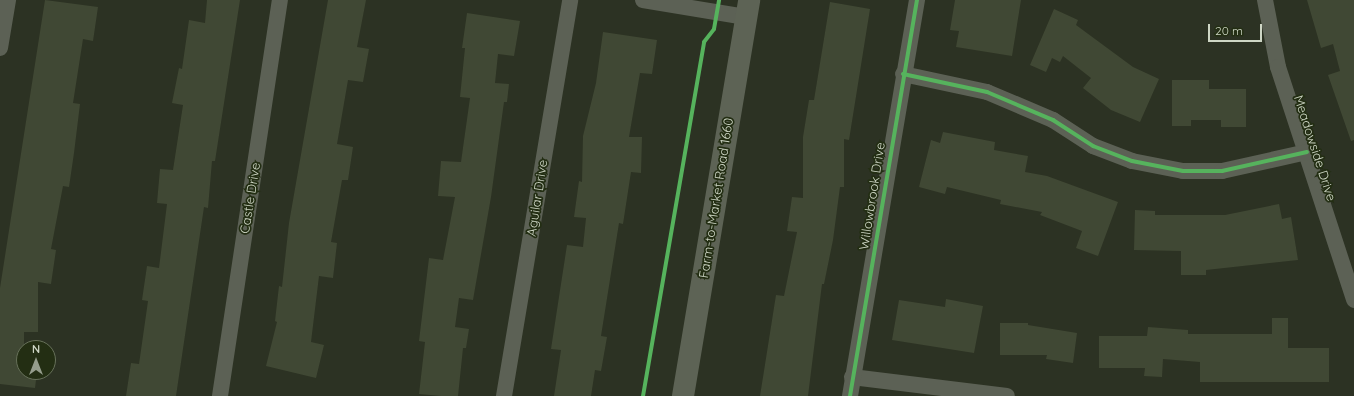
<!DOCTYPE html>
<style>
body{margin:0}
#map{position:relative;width:1354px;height:396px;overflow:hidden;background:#2c3223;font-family:Quicksand,sans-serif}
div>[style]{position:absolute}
.building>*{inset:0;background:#404834}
.minor>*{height:16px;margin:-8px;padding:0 8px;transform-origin:8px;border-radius:8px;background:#5c6155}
.secondary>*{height:22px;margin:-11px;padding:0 11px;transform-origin:11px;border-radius:11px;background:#5d6355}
.cycleway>*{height:4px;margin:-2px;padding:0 2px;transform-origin:2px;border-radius:2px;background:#56b35d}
span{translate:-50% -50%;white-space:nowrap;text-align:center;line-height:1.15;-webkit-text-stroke:3.5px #232e13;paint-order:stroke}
.street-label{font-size:13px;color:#ced6c5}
.north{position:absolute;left:16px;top:340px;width:40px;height:40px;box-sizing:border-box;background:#232e13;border:1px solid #67715a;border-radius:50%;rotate:0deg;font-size:11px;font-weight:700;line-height:16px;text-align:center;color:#ced6c5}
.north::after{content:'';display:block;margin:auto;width:14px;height:18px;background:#959d8c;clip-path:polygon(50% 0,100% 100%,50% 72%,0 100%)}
.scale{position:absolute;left:1208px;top:24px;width:54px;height:18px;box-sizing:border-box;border:2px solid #ced6c5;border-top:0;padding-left:5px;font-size:12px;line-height:14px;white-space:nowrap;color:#ced6c5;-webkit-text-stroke:3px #232e13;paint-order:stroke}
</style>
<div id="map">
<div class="building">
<i style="clip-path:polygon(45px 0,98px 7px,93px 41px,83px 39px,73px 103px,80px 104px,74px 153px,69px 187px,63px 186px,51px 249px,56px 250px,51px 284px,38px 282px,38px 332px,24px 332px,24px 372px,37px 372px,35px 388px,0 384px,0 288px)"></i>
<i style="clip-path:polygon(207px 0,240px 0,215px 161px,212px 161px,208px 208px,204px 207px,176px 396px,126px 396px,131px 363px,139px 364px,148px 301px,142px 300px,147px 266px,159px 268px,167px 204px,157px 203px,160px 169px,173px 170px,183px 105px,172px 103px,179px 68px,182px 69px,189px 20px,205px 23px)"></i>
<i style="clip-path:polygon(328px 0,366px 0,357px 47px,369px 49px,363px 82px,348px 80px,337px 144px,353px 147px,348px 180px,342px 180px,331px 242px,337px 243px,333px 278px,319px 276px,311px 342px,324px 345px,316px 378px,266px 366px,277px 322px,275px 321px,279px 286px,282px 287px,289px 223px)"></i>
<i style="clip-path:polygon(955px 0,1021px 0,1012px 56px,956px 47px,959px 31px,950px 30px)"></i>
<i style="clip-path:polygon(1307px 0,1354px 0,1354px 140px,1351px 141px,1328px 75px,1340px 71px,1333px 44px,1321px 48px)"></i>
<i style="clip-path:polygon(830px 2px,870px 9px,849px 140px,844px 139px,844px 187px,840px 187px,833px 240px,824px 284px,822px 284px,808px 396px,760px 396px,776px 295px,784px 296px,797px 232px,787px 231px,792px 197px,803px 198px,803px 137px,809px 100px,814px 100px)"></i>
<i style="clip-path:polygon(1054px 9px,1078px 20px,1076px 25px,1133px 67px,1159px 79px,1140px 122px,1111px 110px,1083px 88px,1091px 78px,1063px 56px,1060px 62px,1052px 58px,1046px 72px,1030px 65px)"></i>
<i style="clip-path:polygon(467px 13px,520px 21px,514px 56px,498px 54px,495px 83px,509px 84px,507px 102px,504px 102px,491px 197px,473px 300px,459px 298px,455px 327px,469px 329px,466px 348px,463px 348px,458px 396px,441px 396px,419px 394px,425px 342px,419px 341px,429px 258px,443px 260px,455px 197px,438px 196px,441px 161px,461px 162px,470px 98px,460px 97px,465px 48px,462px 48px)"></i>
<i style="clip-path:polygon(603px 32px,657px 40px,652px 74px,640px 73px,629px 137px,642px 137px,641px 173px,631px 172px,623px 224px,619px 223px,601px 336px,607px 337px,601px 371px,595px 370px,591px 396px,554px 396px,561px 350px,551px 349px,567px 245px,583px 247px,586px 218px,574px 217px,579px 181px,582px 182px,583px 136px,596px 83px)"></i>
<i style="clip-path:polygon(1172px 80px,1209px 80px,1209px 89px,1246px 89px,1246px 127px,1221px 127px,1221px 120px,1191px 120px,1191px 126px,1172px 126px)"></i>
<i style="clip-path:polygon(943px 132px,995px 142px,994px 150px,1028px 156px,1025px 172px,1047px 176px,1118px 202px,1098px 256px,1076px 248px,1082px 231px,1040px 215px,1042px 212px,1000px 204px,1001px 200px,947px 187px,945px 194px,919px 187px,931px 140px,940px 143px)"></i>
<i style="clip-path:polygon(1279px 204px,1282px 219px,1291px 217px,1298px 260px,1206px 270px,1206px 275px,1181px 275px,1181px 251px,1134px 250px,1135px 210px,1155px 211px,1155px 215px,1225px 215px)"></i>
<i style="clip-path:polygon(946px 299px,983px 306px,974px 353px,892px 340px,899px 300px,945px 307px)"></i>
<i style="clip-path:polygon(1272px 318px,1288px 318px,1288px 348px,1329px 348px,1329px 382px,1200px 382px,1200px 362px,1163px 359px,1162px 377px,1144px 376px,1145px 368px,1099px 368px,1099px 336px,1147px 336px,1148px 327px,1188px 330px,1188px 334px,1272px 334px)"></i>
<i style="clip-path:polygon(1000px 323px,1028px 323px,1028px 325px,1077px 333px,1073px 363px,1046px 359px,1047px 355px,1000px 355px)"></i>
</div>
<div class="minor">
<i style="left:643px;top:0;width:104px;rotate:9.4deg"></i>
<i style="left:1265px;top:0;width:68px;rotate:79deg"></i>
<i style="left:1278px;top:67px;width:245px;rotate:71.9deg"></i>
<i style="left:0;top:48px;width:49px;rotate:-80.5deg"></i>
<i style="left:903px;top:74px;width:86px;rotate:12.1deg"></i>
<i style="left:987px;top:92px;width:72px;rotate:23deg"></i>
<i style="left:1053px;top:120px;width:48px;rotate:33deg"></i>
<i style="left:1093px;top:146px;width:42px;rotate:21deg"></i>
<i style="left:1132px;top:161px;width:52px;rotate:11.1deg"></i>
<i style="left:1183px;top:171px;width:39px"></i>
<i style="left:1222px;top:171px;width:87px;rotate:-12.6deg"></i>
<i style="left:852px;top:377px;width:156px;rotate:7deg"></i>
<i style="left:220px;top:396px;width:401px;rotate:-81.4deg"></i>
<i style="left:504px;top:396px;width:401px;rotate:-80.5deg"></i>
<i style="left:850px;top:396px;width:402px;rotate:-80.4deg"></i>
</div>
<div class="secondary">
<i style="left:683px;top:396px;width:401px;rotate:-80.5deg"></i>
</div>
<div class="cycleway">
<i style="left:903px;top:74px;width:86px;rotate:12.1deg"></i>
<i style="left:987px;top:92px;width:72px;rotate:23deg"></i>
<i style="left:1053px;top:120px;width:48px;rotate:33deg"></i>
<i style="left:1093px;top:146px;width:42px;rotate:21deg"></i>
<i style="left:1132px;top:161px;width:52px;rotate:11.1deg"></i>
<i style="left:1183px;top:171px;width:39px"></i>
<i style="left:1222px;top:171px;width:87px;rotate:-12.6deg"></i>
<i style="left:643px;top:396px;width:359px;rotate:-80.2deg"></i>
<i style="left:704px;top:42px;width:16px;rotate:-52deg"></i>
<i style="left:714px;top:29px;width:29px;rotate:-80deg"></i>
<i style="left:850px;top:396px;width:402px;rotate:-80.4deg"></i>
</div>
<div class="street-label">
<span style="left:1315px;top:148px;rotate:72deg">Meadowside Drive</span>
<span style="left:872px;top:196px;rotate:-81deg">Willowbrook Drive</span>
<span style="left:250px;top:198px;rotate:-81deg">Castle Drive</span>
<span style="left:537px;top:198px;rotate:-81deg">Aguilar Drive</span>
<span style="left:716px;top:198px;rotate:-81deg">Farm-to-Market Road 1660</span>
</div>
<div class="north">N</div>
<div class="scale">20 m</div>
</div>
